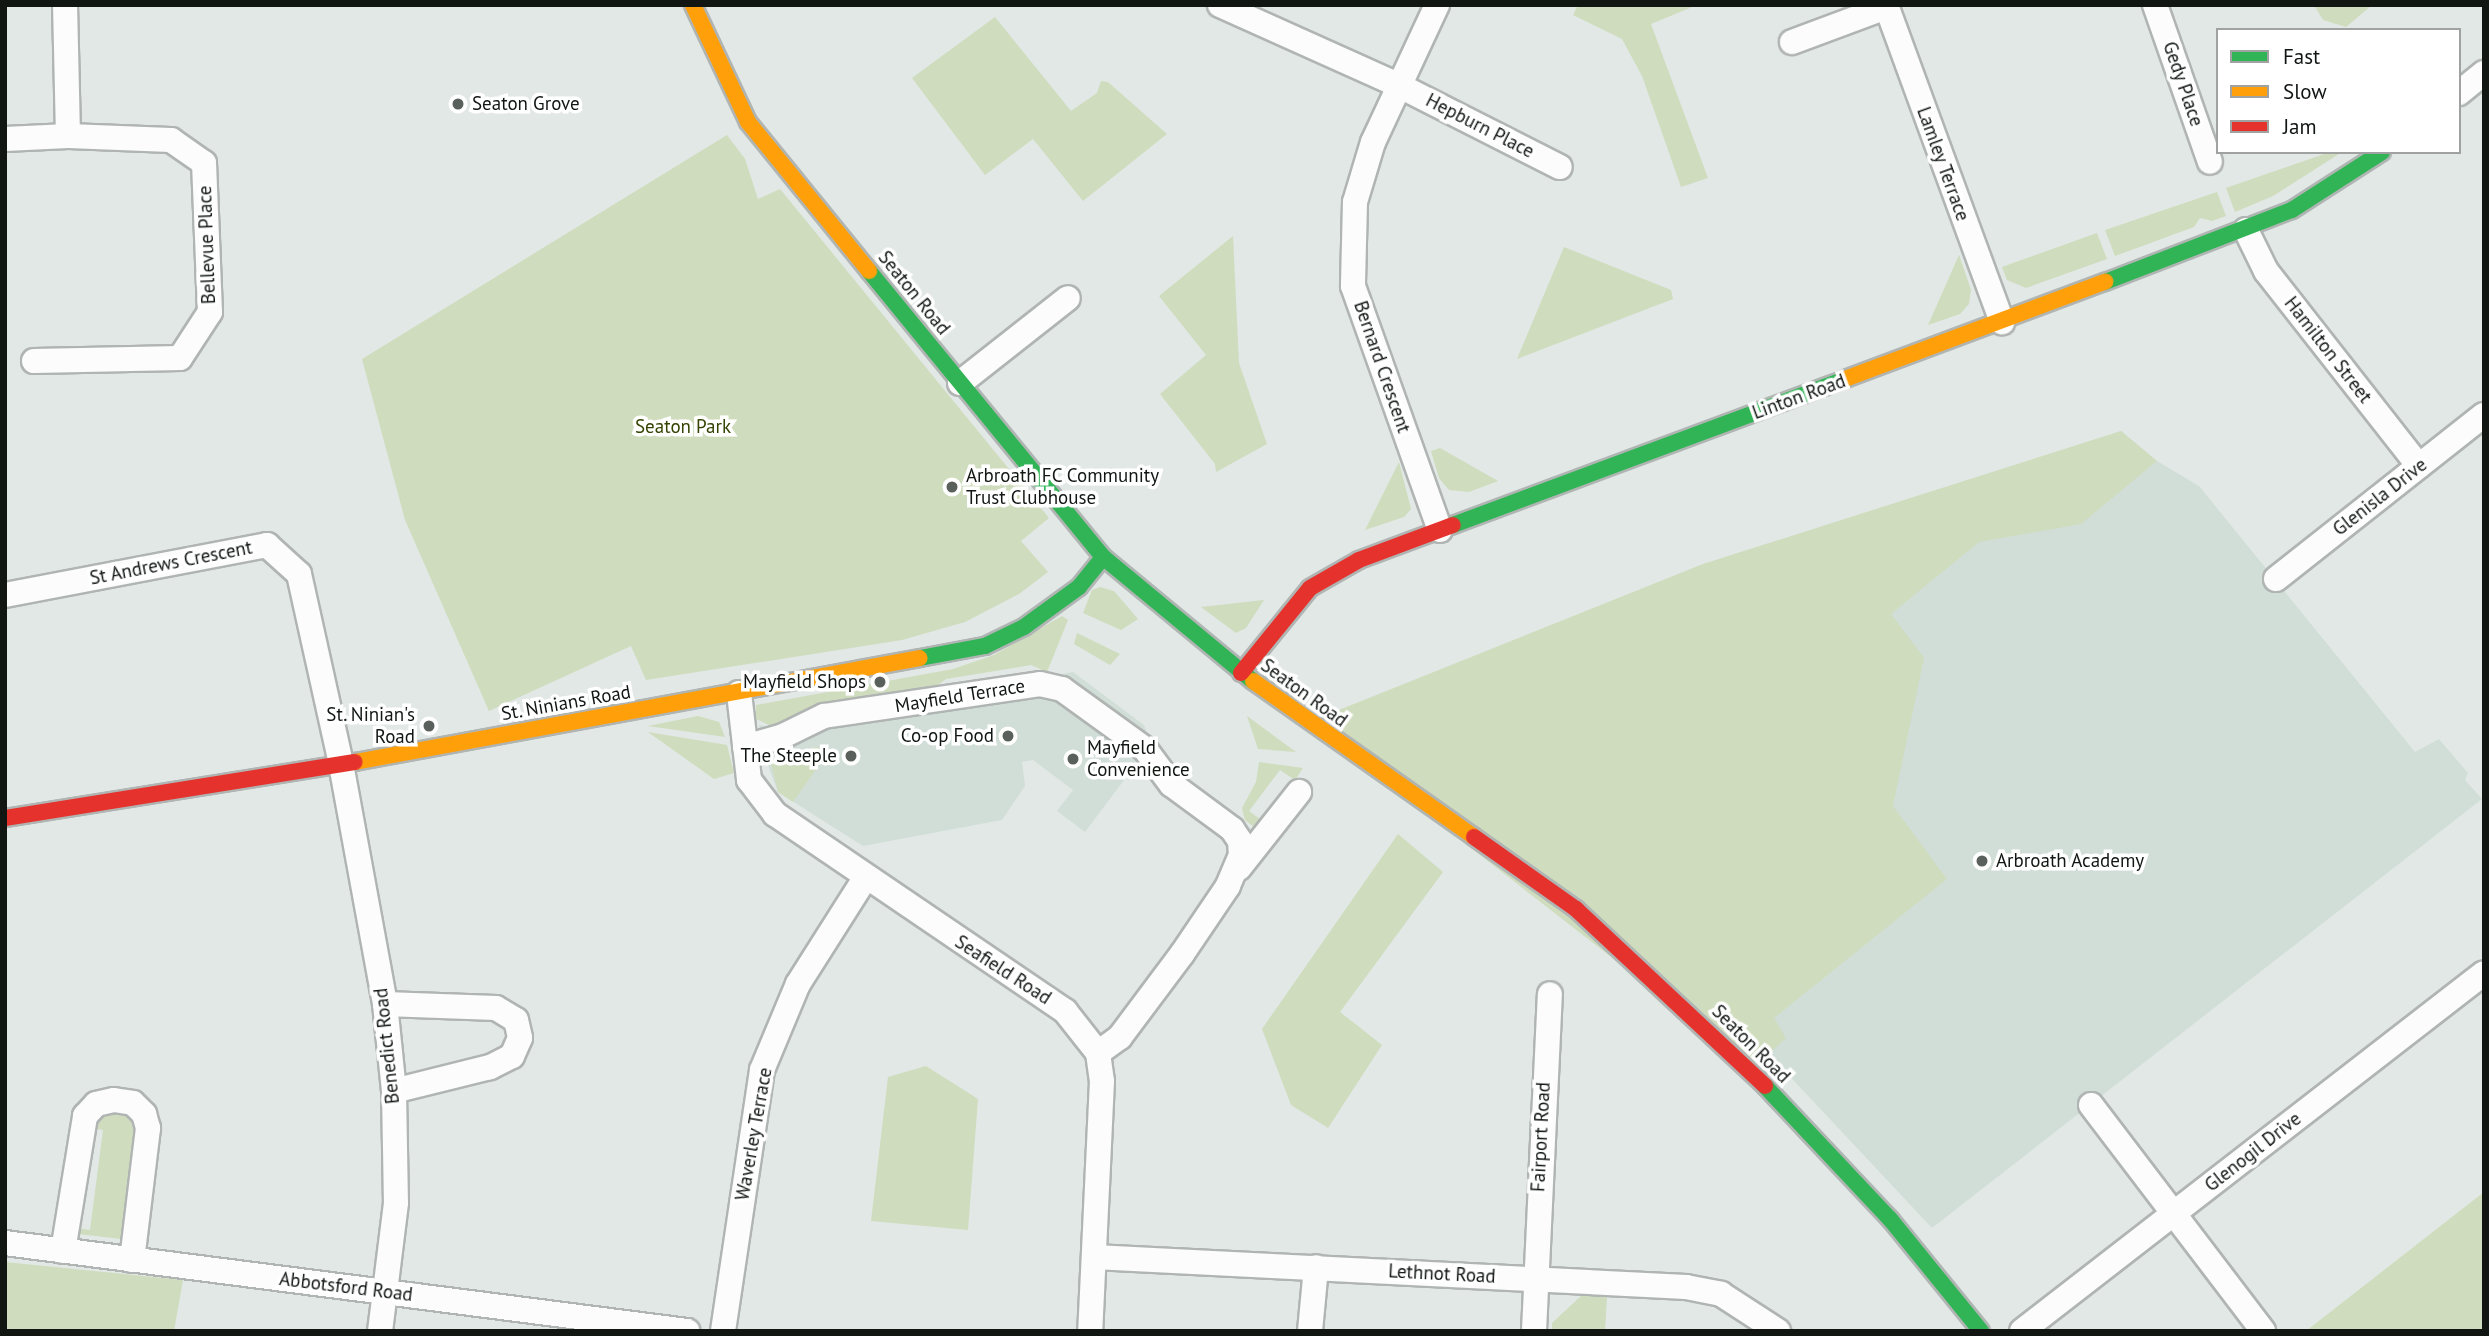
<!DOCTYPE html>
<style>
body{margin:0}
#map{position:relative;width:2489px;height:1336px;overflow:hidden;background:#e2e8e5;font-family:"PT Sans",sans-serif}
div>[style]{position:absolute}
.built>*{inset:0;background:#d1ded8}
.green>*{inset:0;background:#cfdcbd}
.roads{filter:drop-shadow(2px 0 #b0b5b3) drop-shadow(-2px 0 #b0b5b3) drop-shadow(0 2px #b0b5b3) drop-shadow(0 -2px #b0b5b3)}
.street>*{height:24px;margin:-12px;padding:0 12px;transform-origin:12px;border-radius:12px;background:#fbfcfb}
.fast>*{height:16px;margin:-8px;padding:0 8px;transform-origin:8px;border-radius:8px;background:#30b455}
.slow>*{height:16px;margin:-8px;padding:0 8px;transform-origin:8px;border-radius:8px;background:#ff9f0a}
.jam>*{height:16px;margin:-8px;padding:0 8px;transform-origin:8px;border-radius:8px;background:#e5322d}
.dots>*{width:19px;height:19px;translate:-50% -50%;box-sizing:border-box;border:4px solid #fff;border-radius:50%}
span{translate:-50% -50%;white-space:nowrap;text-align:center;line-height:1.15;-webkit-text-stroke:7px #fff;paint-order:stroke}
.street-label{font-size:19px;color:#111613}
.poi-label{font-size:19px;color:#111613}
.left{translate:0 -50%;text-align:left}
.right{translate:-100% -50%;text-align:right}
.park-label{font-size:19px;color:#334300}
.frame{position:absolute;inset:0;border:7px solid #111613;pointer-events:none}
.legend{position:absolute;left:2216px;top:28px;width:245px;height:126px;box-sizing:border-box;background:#fff;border:2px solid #a0a2a1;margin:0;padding:9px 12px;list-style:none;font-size:21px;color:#111613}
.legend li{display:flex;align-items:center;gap:14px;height:35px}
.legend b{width:35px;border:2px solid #a0a2a1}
</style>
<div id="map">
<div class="built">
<i style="clip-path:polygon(2121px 431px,2157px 461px,2199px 486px,2415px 752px,2439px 739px,2468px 773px,2465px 780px,2482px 799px,1932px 1228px,1753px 1037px,1725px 607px)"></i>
<i style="clip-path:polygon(1073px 672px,1144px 725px,1151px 744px,1085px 832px,1057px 811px,1073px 790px,1033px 760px,1022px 762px,1025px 786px,1002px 820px,863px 846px,778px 792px,769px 768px,759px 725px,777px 729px)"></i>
</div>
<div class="green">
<i style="clip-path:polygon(1578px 5px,1697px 5px,1651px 24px,1708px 178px,1681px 187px,1642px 76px,1622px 39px,1573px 15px)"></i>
<i style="clip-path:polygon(2314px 5px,2372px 5px,2346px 27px,2323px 20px)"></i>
<i style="clip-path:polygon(995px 17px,1071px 111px,1097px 93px,1101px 81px,1108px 82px,1167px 134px,1083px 201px,1033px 139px,985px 175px,912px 78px)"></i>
<i style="clip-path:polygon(727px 135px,745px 159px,758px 199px,780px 189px,1049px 518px,1021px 541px,1048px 572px,1019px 594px,965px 622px,902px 640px,646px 680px,631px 646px,489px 711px,405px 520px,362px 359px)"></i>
<i style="clip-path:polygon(2330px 152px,2342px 152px,2273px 196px,2235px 212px,2226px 188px)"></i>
<i style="clip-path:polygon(2217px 192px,2226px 216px,2212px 221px,2200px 218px,2194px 227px,2115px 256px,2105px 230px)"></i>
<i style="clip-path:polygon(2097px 233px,2107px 259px,2026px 288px,2007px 280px,2002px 267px)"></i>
<i style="clip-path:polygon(1233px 236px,1239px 363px,1267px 444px,1216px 472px,1215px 464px,1160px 394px,1206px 355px,1159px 296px)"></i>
<i style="clip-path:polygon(1564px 247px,1671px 290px,1673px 299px,1517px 359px)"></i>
<i style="clip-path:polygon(1959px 255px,1971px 290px,1969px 304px,1960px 314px,1928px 325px)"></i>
<i style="clip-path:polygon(2121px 431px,2157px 461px,2081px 524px,1979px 542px,1891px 614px,1924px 658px,1893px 806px,1947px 879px,1774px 1018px,1786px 1038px,1750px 1071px,1732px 1051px,1309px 722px,1703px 564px)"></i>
<i style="clip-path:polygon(1440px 448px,1498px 481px,1469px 492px,1449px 490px,1439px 478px,1431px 451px)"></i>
<i style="clip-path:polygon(1399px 462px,1411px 509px,1404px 517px,1365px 530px)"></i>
<i style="clip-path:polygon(1100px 587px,1114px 591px,1138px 619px,1121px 630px,1083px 613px,1092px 590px)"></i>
<i style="clip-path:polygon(1264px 600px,1246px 628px,1236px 633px,1201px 607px)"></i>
<i style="clip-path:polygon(1062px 616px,1068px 620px,1047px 672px,1031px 665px,946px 679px,932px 689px,773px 727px,756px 719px,756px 705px,953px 669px,994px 655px)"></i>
<i style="clip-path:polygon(1077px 633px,1120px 654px,1110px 665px,1074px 644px)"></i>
<i style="clip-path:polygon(698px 716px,719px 722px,725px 737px,648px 726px)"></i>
<i style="clip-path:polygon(1247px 716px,1296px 752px,1258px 749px)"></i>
<i style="clip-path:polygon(648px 732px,727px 745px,734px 773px,714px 779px)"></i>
<i style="clip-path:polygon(817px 747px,829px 751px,793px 802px,778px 792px,771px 762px)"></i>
<i style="clip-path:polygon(1259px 762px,1303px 768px,1295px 780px,1280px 770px,1249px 811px,1264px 822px,1258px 830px,1245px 820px,1242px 808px,1256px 782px)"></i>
<i style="clip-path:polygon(1398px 834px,1443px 872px,1340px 1012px,1382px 1045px,1328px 1128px,1291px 1105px,1262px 1029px)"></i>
<i style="clip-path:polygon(926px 1066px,978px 1099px,968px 1230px,871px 1221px,888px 1077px)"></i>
<i style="clip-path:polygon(117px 1111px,129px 1116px,136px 1138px,124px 1233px,121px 1239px,70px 1233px,71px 1227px,90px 1230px,103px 1130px,85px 1127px,93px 1118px)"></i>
<i style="clip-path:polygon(2484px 1192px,2484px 1331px,2306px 1331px)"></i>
<i style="clip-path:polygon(5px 1262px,183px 1280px,174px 1331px,5px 1331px)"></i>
<i style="clip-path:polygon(1582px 1295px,1607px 1296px,1605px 1331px,1552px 1331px,1552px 1323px)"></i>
</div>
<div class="roads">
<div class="street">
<i style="left:1220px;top:5px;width:197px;rotate:24.2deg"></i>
<i style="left:1400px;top:86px;width:179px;rotate:26.9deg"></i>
<i style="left:1437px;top:5px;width:151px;rotate:115deg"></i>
<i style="left:1373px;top:142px;width:63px;rotate:106.7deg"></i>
<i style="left:1355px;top:202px;width:84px;rotate:91.4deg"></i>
<i style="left:1353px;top:286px;width:259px;rotate:70.4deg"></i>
<i style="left:1886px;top:5px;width:338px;rotate:69.9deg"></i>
<i style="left:2155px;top:5px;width:166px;rotate:70.7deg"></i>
<i style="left:1792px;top:42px;width:100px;rotate:-20.4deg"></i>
<i style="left:2459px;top:93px;width:32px;rotate:-39deg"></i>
<i style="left:5px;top:139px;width:63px;rotate:-2.7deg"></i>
<i style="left:68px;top:136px;width:131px;rotate:-91.3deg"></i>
<i style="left:2246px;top:230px;width:46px;rotate:64deg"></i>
<i style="left:2266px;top:271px;width:248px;rotate:51.9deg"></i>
<i style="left:34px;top:361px;width:146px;rotate:-1.2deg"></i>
<i style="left:180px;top:358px;width:55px;rotate:-56.9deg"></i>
<i style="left:210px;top:312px;width:149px;rotate:-92.3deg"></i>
<i style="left:204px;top:163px;width:40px;rotate:-145.1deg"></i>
<i style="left:171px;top:140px;width:103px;rotate:-177.8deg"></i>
<i style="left:960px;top:383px;width:137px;rotate:-38.2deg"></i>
<i style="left:2276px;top:579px;width:265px;rotate:-38.3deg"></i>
<i style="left:5px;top:595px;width:267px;rotate:-10.8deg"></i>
<i style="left:267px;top:545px;width:43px;rotate:42.2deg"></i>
<i style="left:299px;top:574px;width:195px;rotate:77.5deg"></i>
<i style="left:341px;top:764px;width:244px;rotate:79.6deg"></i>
<i style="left:385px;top:1004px;width:87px;rotate:84.1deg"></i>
<i style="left:394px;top:1091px;width:112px;rotate:89deg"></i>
<i style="left:396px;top:1203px;width:129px;rotate:97.1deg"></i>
<i style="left:739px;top:693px;width:88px;rotate:83.4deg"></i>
<i style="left:749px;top:780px;width:43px;rotate:52.6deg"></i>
<i style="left:775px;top:814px;width:351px;rotate:34.2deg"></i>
<i style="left:1065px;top:1011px;width:53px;rotate:51.8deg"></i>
<i style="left:1098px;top:1053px;width:28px;rotate:82deg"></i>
<i style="left:1102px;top:1081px;width:250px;rotate:92.7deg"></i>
<i style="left:745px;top:747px;width:40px;rotate:-16deg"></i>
<i style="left:783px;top:736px;width:46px;rotate:-26deg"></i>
<i style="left:824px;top:716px;width:218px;rotate:-8.4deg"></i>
<i style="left:1040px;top:684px;width:23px;rotate:13deg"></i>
<i style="left:1062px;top:689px;width:102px;rotate:35.9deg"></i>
<i style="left:1145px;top:749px;width:44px;rotate:53.4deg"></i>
<i style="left:1171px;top:784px;width:76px;rotate:36.4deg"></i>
<i style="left:1232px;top:829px;width:14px;rotate:56deg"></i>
<i style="left:1240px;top:841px;width:14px;rotate:86deg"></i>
<i style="left:1241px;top:855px;width:34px;rotate:113deg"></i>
<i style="left:1228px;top:886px;width:82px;rotate:124.1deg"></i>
<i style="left:1182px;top:954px;width:104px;rotate:126.8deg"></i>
<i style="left:1120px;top:1037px;width:27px;rotate:144deg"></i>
<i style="left:1239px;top:868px;width:97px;rotate:-51.7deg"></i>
<i style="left:385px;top:1004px;width:111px;rotate:2.1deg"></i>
<i style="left:496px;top:1008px;width:23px;rotate:31deg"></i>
<i style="left:516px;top:1020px;width:18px;rotate:77deg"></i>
<i style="left:520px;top:1038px;width:20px;rotate:114deg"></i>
<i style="left:512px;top:1056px;width:25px;rotate:153deg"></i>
<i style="left:490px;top:1067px;width:99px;rotate:166deg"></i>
<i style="left:2091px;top:1105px;width:284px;rotate:52.7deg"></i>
<i style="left:5px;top:1243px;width:688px;rotate:7.35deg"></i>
<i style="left:63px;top:1251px;width:137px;rotate:-80.7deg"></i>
<i style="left:85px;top:1116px;width:16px;rotate:-47deg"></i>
<i style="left:96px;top:1104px;width:18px;rotate:-13deg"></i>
<i style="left:114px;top:1100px;width:19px;rotate:9deg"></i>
<i style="left:133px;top:1103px;width:16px;rotate:45deg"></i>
<i style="left:144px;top:1114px;width:15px;rotate:74deg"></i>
<i style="left:148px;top:1128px;width:133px;rotate:96.9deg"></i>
<i style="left:1094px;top:1257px;width:593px;rotate:2.9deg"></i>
<i style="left:1686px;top:1287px;width:36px;rotate:11deg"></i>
<i style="left:1721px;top:1294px;width:68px;rotate:33deg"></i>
<i style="left:723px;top:1331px;width:264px;rotate:-81.5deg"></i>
<i style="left:762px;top:1070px;width:93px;rotate:-67.3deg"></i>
<i style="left:798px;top:984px;width:127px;rotate:-57.6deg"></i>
<i style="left:1310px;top:1331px;width:64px;rotate:-84.6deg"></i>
<i style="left:1534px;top:1331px;width:337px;rotate:-87.3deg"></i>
<i style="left:2022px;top:1331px;width:584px;rotate:-37.77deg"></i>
</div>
<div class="fast">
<i style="left:869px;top:271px;width:370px;rotate:50.7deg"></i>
<i style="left:1103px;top:557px;width:195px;rotate:39.6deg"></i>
<i style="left:2105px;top:282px;width:200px;rotate:-21.1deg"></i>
<i style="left:2292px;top:210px;width:107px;rotate:-32.8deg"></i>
<i style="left:1453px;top:525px;width:418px;rotate:-20.4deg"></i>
<i style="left:920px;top:658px;width:66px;rotate:-10.5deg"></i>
<i style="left:985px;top:646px;width:43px;rotate:-26deg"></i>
<i style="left:1024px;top:627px;width:68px;rotate:-36deg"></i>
<i style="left:1079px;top:587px;width:38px;rotate:-51deg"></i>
<i style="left:1765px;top:1086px;width:183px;rotate:46.8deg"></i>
<i style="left:1890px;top:1219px;width:144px;rotate:50.9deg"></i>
</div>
<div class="slow">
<i style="left:693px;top:5px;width:129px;rotate:64.8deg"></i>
<i style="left:748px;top:122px;width:192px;rotate:50.9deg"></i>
<i style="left:1845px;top:379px;width:278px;rotate:-20.5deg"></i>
<i style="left:1253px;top:681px;width:271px;rotate:35.2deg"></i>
<i style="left:355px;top:762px;width:574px;rotate:-10.43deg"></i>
</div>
<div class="jam">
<i style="left:1241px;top:673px;width:109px;rotate:-50.9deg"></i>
<i style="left:1310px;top:588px;width:56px;rotate:-29.7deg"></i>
<i style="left:1359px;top:560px;width:100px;rotate:-20.4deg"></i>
<i style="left:5px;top:818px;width:354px;rotate:-9.1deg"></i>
<i style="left:1474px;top:837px;width:125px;rotate:35.2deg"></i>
<i style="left:1576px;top:909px;width:259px;rotate:43.1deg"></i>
</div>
</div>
<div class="dots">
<i style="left:458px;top:104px;background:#5a605c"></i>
<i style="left:952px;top:487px;background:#5a605c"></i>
<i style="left:880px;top:682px;background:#5a605c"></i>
<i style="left:429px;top:726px;background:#5a605c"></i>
<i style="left:1008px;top:736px;background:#5a605c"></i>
<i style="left:851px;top:756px;background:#5a605c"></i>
<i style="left:1073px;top:759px;background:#5a605c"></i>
<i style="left:1982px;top:861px;background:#5a605c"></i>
</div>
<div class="street-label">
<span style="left:2183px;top:84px;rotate:71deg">Gedy Place</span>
<span style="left:1480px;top:126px;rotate:27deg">Hepburn Place</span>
<span style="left:1943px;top:164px;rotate:70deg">Lamley Terrace</span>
<span style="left:207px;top:245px;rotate:-92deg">Bellevue Place</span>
<span style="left:914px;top:293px;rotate:51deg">Seaton Road</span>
<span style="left:2328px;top:350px;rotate:52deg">Hamilton Street</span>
<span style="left:1382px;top:367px;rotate:71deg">Bernard Crescent</span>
<span style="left:1799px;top:397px;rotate:-20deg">Linton Road</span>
<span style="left:2380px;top:497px;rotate:-38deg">Glenisla Drive</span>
<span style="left:171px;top:563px;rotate:-11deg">St Andrews Crescent</span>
<span style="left:1304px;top:693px;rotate:36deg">Seaton Road</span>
<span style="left:960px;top:696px;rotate:-9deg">Mayfield Terrace</span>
<span style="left:566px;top:703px;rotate:-10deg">St. Ninians Road</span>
<span style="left:1003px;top:970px;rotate:33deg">Seafield Road</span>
<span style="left:1751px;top:1044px;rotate:45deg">Seaton Road</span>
<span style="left:387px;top:1046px;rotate:-96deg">Benedict Road</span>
<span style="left:754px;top:1134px;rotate:-80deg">Waverley Terrace</span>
<span style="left:1541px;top:1137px;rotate:-87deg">Fairport Road</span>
<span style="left:2253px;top:1152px;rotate:-38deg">Glenogil Drive</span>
<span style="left:1442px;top:1274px;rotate:3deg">Lethnot Road</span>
<span style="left:346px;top:1287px;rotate:7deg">Abbotsford Road</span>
</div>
<div class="poi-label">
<span class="left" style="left:472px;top:104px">Seaton Grove</span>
<span class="left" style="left:966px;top:487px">Arbroath FC Community<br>Trust Clubhouse</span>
<span class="right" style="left:866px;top:682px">Mayfield Shops</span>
<span class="right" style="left:415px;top:726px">St. Ninian's<br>Road</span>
<span class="right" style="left:994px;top:736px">Co-op Food</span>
<span class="left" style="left:1087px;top:759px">Mayfield<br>Convenience</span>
<span class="right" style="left:837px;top:756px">The Steeple</span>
<span class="left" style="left:1996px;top:861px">Arbroath Academy</span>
</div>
<div class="park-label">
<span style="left:683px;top:427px">Seaton Park</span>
</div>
<div class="frame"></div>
<ul class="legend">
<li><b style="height:9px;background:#30b455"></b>Fast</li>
<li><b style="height:9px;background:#ff9f0a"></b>Slow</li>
<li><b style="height:9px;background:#e5322d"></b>Jam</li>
</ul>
</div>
